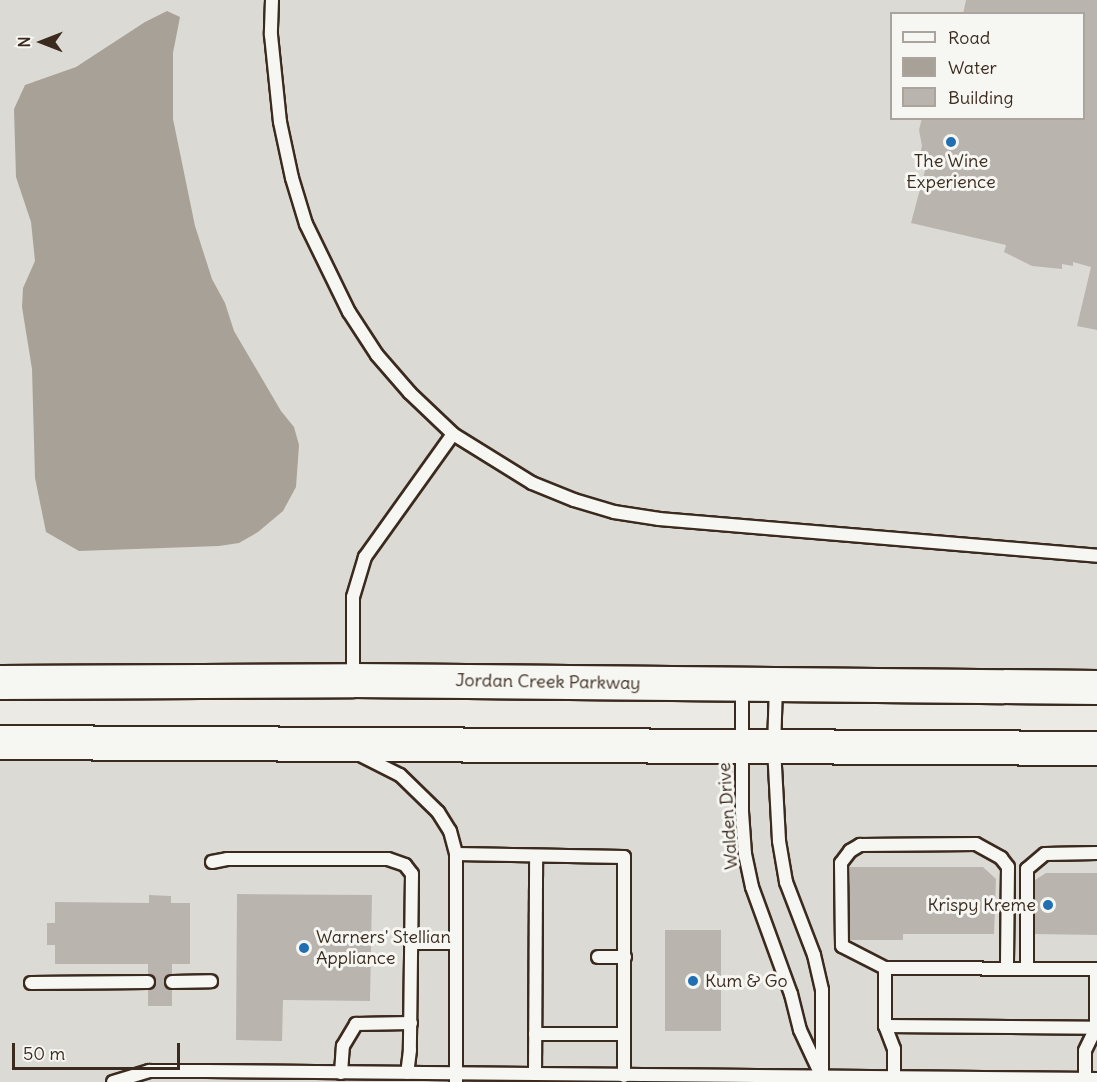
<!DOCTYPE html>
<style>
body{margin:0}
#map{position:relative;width:1097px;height:1082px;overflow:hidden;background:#ebeae5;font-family:Delius,sans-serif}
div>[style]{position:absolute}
.built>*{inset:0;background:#dcdad4;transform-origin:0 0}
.water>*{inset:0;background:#a8a198}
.building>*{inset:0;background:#bab4ae;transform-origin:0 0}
.roads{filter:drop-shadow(2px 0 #3b2a1e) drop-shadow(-2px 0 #3b2a1e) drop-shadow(0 2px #3b2a1e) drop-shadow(0 -2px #3b2a1e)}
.lane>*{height:12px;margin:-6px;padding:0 6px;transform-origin:6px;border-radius:6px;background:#f6f6f2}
.primary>*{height:33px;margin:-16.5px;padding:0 16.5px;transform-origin:16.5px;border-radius:16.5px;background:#f6f6f2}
.dots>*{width:16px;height:16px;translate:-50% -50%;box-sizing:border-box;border:3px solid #f6f6f2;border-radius:50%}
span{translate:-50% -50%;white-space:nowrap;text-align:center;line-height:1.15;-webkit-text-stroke:6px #f6f6f2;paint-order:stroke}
.poi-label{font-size:18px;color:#3b2a1e}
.right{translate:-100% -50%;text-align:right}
.left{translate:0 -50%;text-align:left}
.street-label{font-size:18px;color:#3b2a1e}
.legend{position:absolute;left:890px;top:12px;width:195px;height:108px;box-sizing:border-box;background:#f6f6f2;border:2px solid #aba49d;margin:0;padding:8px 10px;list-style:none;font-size:18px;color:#3b2a1e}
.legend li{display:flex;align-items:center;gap:12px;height:30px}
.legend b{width:30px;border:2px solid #aba49d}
.north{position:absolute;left:12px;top:12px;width:60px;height:60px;-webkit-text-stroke:4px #f6f6f2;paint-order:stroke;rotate:270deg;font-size:16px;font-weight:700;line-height:24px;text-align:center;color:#3b2a1e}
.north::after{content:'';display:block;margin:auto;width:21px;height:27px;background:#3b2a1e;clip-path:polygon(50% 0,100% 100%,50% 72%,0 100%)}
.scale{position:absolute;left:12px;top:1043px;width:168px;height:27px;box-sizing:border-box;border:3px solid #3b2a1e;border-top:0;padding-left:8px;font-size:18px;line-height:21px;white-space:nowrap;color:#3b2a1e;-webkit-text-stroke:4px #f6f6f2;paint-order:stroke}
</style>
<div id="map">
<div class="built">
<i style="clip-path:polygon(evenodd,0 0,1097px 0,1097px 687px,0 682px,0 0,892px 14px,1084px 14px,1084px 118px,892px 118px,892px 14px)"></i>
<i style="left:0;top:742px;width:1097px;height:340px"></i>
</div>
<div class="water">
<i style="clip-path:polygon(167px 11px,180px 17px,173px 53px,173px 119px,195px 226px,212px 279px,225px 303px,234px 331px,281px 411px,294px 427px,299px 445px,296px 487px,283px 511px,258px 532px,239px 543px,219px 546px,79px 551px,46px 532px,35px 478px,32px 369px,22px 307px,23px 288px,35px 261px,31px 222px,16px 177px,14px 109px,25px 85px,76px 67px,145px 22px)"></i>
</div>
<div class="building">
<i style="clip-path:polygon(966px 0,1097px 0,1097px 330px,1077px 326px,1091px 267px,1073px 262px,1073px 266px,1062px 264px,1062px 269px,1032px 266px,1004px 252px,1006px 245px,911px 223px,927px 163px,918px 161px,922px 146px,919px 130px,922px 118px,1084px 118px,1084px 14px,963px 14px)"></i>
<i style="clip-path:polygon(849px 867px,983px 867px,996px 879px,994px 934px,903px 934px,903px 940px,844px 940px,845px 884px,850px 884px)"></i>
<i style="clip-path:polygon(1046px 873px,1097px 873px,1097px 935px,1034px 934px,1035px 880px)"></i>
<i style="clip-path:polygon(237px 894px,372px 895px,370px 1001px,283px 1000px,282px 1041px,236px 1040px)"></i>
<i style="clip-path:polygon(149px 895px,171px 896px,171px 903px,190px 903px,190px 964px,172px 964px,172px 1006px,148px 1006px,148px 964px,55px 964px,55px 945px,47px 945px,47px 923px,55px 923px,55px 902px,149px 903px)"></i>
<i style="left:665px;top:930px;width:56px;height:101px"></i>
</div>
<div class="roads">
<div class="lane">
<i style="left:272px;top:0;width:35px;rotate:92deg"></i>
<i style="left:271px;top:35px;width:87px;rotate:84.1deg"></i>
<i style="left:280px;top:122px;width:57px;rotate:77.9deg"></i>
<i style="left:292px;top:178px;width:48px;rotate:73.1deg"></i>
<i style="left:306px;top:224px;width:98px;rotate:64deg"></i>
<i style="left:349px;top:312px;width:51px;rotate:56.9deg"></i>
<i style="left:377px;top:355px;width:50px;rotate:49deg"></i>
<i style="left:410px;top:393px;width:59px;rotate:43.6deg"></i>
<i style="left:453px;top:434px;width:93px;rotate:31.8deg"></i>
<i style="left:532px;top:483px;width:45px;rotate:22deg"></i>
<i style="left:574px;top:500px;width:42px;rotate:16.7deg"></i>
<i style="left:614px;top:512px;width:46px;rotate:8.8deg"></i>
<i style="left:659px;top:519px;width:440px;rotate:4.8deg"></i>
<i style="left:353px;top:679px;width:82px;rotate:-90deg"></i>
<i style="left:353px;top:597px;width:42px;rotate:-73.3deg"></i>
<i style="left:365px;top:557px;width:151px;rotate:-54.4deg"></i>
<i style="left:742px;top:684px;width:128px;rotate:90deg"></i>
<i style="left:742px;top:812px;width:42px;rotate:85.9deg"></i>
<i style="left:745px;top:854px;width:34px;rotate:78deg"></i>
<i style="left:752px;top:887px;width:114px;rotate:70deg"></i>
<i style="left:791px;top:994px;width:37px;rotate:76deg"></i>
<i style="left:800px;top:1030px;width:52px;rotate:64.9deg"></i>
<i style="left:776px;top:685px;width:63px;rotate:91.8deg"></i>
<i style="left:774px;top:748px;width:93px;rotate:86.9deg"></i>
<i style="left:779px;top:841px;width:42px;rotate:80.3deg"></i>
<i style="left:786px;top:882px;width:78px;rotate:69deg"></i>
<i style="left:814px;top:955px;width:36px;rotate:77deg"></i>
<i style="left:822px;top:990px;width:85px;rotate:90deg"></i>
<i style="left:358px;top:754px;width:47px;rotate:26.6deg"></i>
<i style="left:400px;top:775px;width:53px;rotate:44.2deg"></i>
<i style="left:438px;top:812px;width:22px;rotate:58deg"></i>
<i style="left:450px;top:831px;width:24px;rotate:75deg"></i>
<i style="left:456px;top:854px;width:228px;rotate:90deg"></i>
<i style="left:456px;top:854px;width:168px;rotate:1deg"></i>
<i style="left:624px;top:857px;width:219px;rotate:90deg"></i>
<i style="left:212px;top:862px;width:15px;rotate:-11deg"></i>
<i style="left:227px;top:859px;width:161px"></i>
<i style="left:388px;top:859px;width:18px;rotate:19deg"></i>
<i style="left:405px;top:865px;width:11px;rotate:52deg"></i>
<i style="left:412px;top:874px;width:176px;rotate:90.7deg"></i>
<i style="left:410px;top:1050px;width:23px;rotate:97deg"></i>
<i style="left:411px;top:943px;width:45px"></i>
<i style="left:598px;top:957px;width:27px"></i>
<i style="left:885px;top:968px;width:48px;rotate:-152.9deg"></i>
<i style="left:842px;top:946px;width:83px;rotate:-90.7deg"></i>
<i style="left:841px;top:863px;width:15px;rotate:-53deg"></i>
<i style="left:850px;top:851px;width:12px;rotate:-31deg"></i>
<i style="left:860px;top:845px;width:116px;rotate:-0.5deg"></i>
<i style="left:976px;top:844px;width:29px;rotate:29deg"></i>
<i style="left:1001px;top:858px;width:11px;rotate:52deg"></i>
<i style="left:1008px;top:867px;width:102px;rotate:90.6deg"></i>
<i style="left:1027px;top:969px;width:100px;rotate:-90deg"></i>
<i style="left:1027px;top:869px;width:23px;rotate:-40deg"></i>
<i style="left:1045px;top:854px;width:52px;rotate:-1.1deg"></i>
<i style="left:172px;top:982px;width:39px;rotate:-1deg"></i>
<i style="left:31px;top:983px;width:117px;rotate:-0.5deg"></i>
<i style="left:885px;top:1026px;width:211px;rotate:0.5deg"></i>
<i style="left:535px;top:1034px;width:89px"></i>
<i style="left:341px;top:1073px;width:27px;rotate:-86deg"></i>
<i style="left:343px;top:1046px;width:26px;rotate:-59deg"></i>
<i style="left:356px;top:1024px;width:55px;rotate:-1deg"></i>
<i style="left:535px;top:1074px;width:217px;rotate:-89.7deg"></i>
<i style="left:113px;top:1082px;width:38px;rotate:-17deg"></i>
<i style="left:149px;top:1071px;width:57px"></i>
<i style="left:206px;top:1071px;width:891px;rotate:0.51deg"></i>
<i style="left:894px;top:1082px;width:33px;rotate:-90deg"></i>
<i style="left:894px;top:1049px;width:25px;rotate:-111deg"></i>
<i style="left:885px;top:1026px;width:58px;rotate:-90deg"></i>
<i style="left:885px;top:968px;width:211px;rotate:0.3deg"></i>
<i style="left:1096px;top:969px;width:59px;rotate:90deg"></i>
<i style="left:1096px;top:1028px;width:25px;rotate:116deg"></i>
<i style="left:1085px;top:1051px;width:31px;rotate:90deg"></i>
</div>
<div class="primary">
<i style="left:0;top:682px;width:353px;rotate:-0.3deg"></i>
<i style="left:353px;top:680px;width:744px;rotate:0.54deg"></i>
<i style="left:0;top:742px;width:1097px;rotate:0.31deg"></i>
</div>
</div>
<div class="dots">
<i style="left:951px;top:142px;background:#1f6fb2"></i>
<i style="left:1048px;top:905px;background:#1f6fb2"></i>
<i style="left:304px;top:948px;background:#1f6fb2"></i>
<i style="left:693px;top:981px;background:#1f6fb2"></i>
</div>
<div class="poi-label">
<span style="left:951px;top:172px">The Wine<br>Experience</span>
<span class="right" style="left:1036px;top:905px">Krispy Kreme</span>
<span class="left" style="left:316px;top:948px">Warners' Stellian<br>Appliance</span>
<span class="left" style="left:705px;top:981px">Kum &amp; Go</span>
</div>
<div class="street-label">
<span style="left:548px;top:682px;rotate:1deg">Jordan Creek Parkway</span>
<span style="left:728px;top:816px;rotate:-94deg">Walden Drive</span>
</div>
<ul class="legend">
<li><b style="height:8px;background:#f6f6f2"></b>Road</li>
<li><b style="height:16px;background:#a8a198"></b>Water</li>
<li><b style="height:16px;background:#bab4ae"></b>Building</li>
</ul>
<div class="north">N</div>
<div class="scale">50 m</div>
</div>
